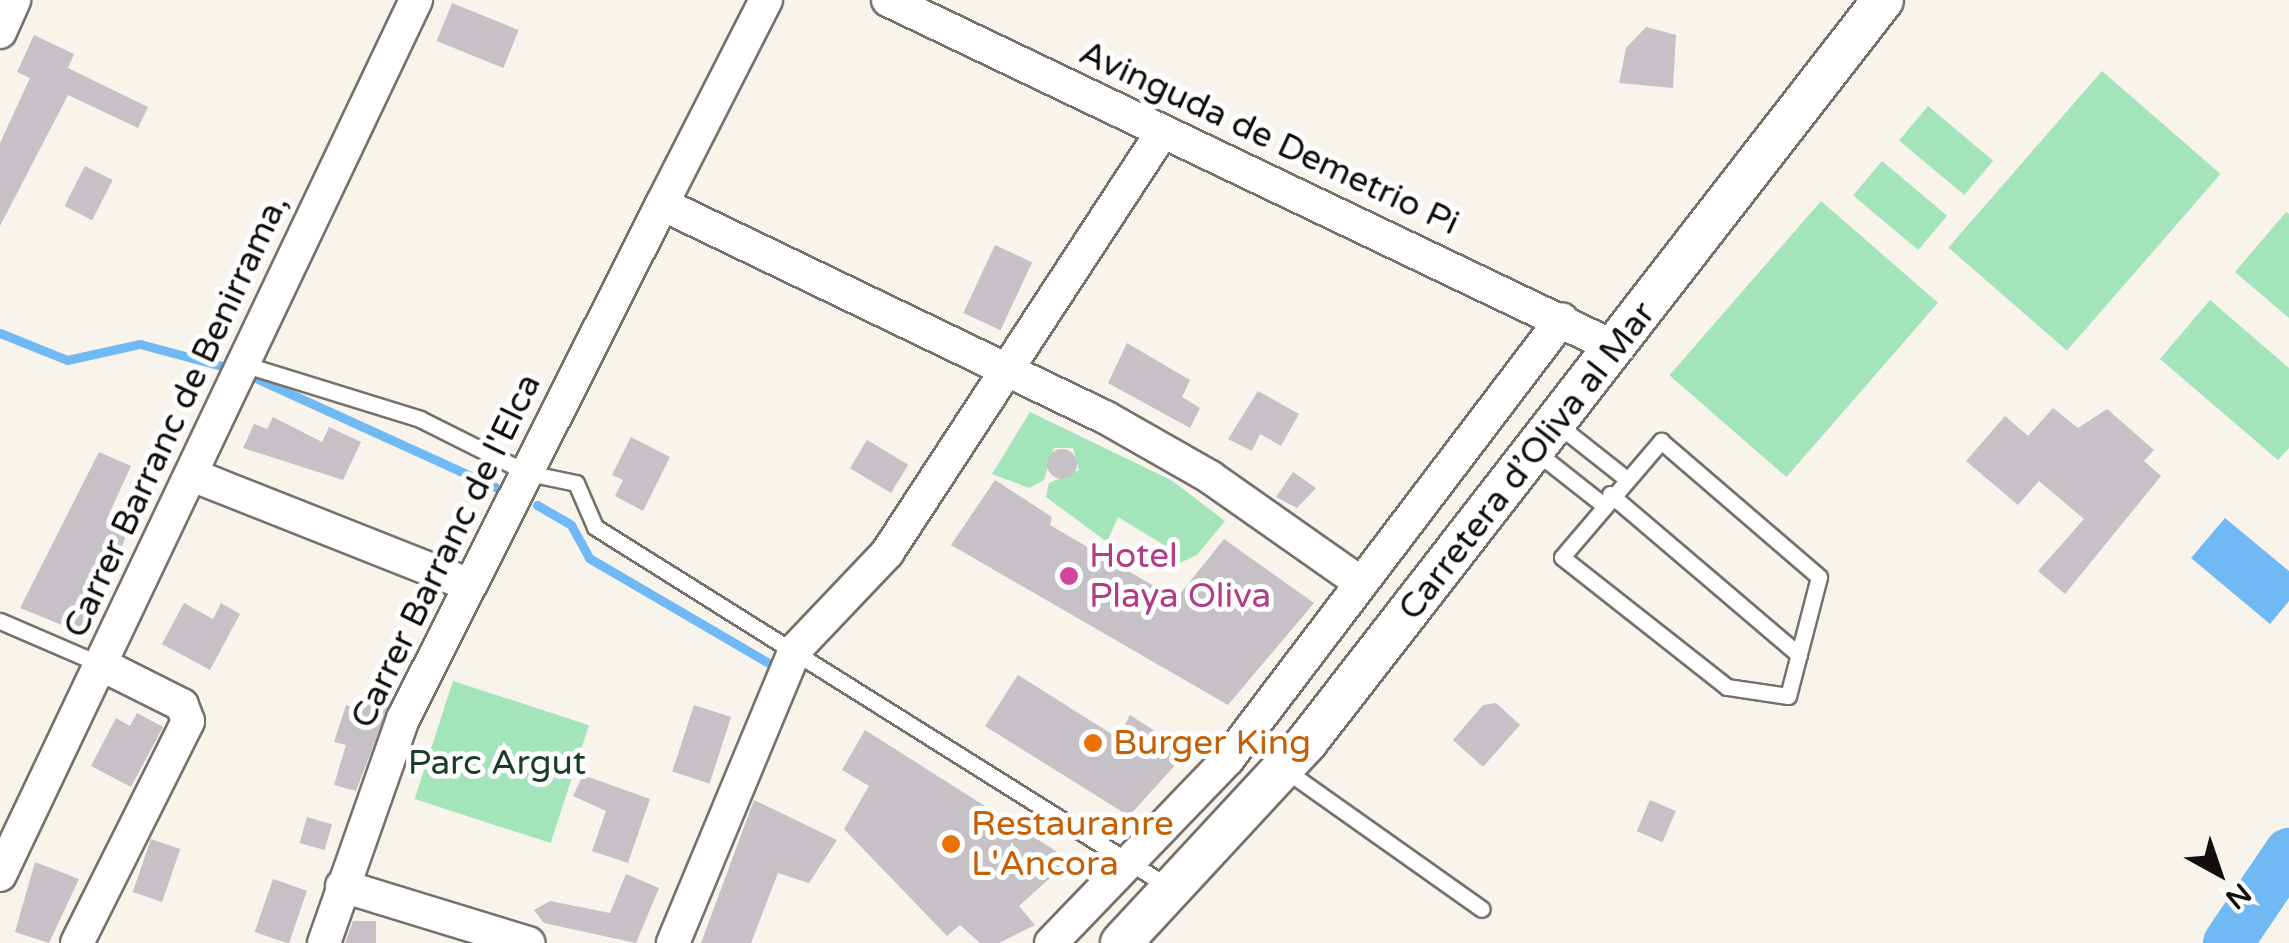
<!DOCTYPE html>
<meta charset="utf-8">
<style>
body{margin:0}
#map{position:relative;width:2289px;height:943px;overflow:hidden;background:#f8f3eb;font-family:"Varela Round",sans-serif}
div>[style]{position:absolute}
.green>*{inset:0;background:#a4e4ba;transform-origin:0 0}
.water>*{inset:0;background:#70b9f4}
.stream>*{height:9px;margin:-4.5px;padding:0 4.5px;transform-origin:4.5px;border-radius:4.5px;background:#70b9f4}
.river>*{height:50px;margin:-25px;padding:0 25px;transform-origin:25px;border-radius:25px;background:#70b9f4}
.building>*{inset:0;background:#c6c0c7;transform-origin:0 0}
.round{border-radius:50%}
.roads{filter:drop-shadow(2px 0 #76716b) drop-shadow(-2px 0 #76716b) drop-shadow(0 2px #76716b) drop-shadow(0 -2px #76716b)}
.service>*{height:15px;margin:-7.5px;padding:0 7.5px;transform-origin:7.5px;border-radius:7.5px;background:#fff}
.minor>*{height:32px;margin:-16px;padding:0 16px;transform-origin:16px;border-radius:16px;background:#fff}
.tertiary>*{height:40px;margin:-20px;padding:0 20px;transform-origin:20px;border-radius:20px;background:#fff}
.dots>*{width:28px;height:28px;translate:-50% -50%;box-sizing:border-box;border:5px solid #fff;border-radius:50%}
span{translate:-50% -50%;white-space:nowrap;text-align:center;line-height:1.15;-webkit-text-stroke:10px #fff;paint-order:stroke}
.street-label{font-size:35px;color:#110f0d}
.hotel-label{font-size:35px;color:#b23c85}
.left{translate:0 -50%;text-align:left}
.food-label{font-size:35px;color:#c56008}
.park-label{font-size:35px;color:#1a3e28}
.north{position:absolute;left:2169px;top:823px;width:100px;height:100px;-webkit-text-stroke:8px #fff;paint-order:stroke;rotate:140deg;font-size:28px;font-weight:700;line-height:40px;text-align:center;color:#110f0d}
.north::after{content:'';display:block;margin:auto;width:35px;height:45px;background:#110f0d;clip-path:polygon(50% 0,100% 100%,50% 72%,0 100%)}
</style>
<div id="map">
<div class="green">
<i style="left:2102px;top:71px;width:157px;height:234px;rotate:41deg"></i>
<i style="left:1928px;top:106px;width:85px;height:45px;rotate:40deg"></i>
<i style="left:1882px;top:161px;width:85px;height:45px;rotate:40deg"></i>
<i style="left:1821px;top:201px;width:155px;height:231px;rotate:41deg"></i>
<i style="clip-path:polygon(2286px 212px,2289px 214px,2289px 318px,2235px 272px)"></i>
<i style="clip-path:polygon(2210px 300px,2289px 368px,2289px 448px,2278px 460px,2160px 359px)"></i>
<i style="clip-path:polygon(1030px 412px,1171px 480px,1225px 521px,1197px 555px,1173px 566px,1164px 566px,1177px 553px,1118px 517px,1107px 542px,1046px 497px,1049px 483px,1079px 470px,1073px 448px,1054px 448px,1044px 480px,1029px 488px,992px 474px)"></i>
<i style="left:453px;top:681px;width:143px;height:124px;rotate:18deg"></i>
</div>
<div class="water">
<i style="clip-path:polygon(2225px 518px,2289px 571px,2289px 601px,2270px 624px,2191px 558px)"></i>
</div>
<div class="stream">
<i style="left:0;top:333px;width:72px;rotate:21.9deg"></i>
<i style="left:67px;top:360px;width:75px;rotate:-12.4deg"></i>
<i style="left:140px;top:344px;width:96px;rotate:15deg"></i>
<i style="left:247px;top:374px;width:273px;rotate:24.5deg"></i>
<i style="left:537px;top:505px;width:39px;rotate:30deg"></i>
<i style="left:571px;top:525px;width:38px;rotate:61deg"></i>
<i style="left:589px;top:558px;width:212px;rotate:30.3deg"></i>
</div>
<div class="river">
<i style="left:2228px;top:943px;width:109px;rotate:-55.9deg"></i>
</div>
<div class="building">
<i style="left:452px;top:3px;width:72px;height:41px;rotate:22deg"></i>
<i style="clip-path:polygon(1646px 27px,1676px 35px,1673px 88px,1619px 83px,1626px 48px)"></i>
<i style="clip-path:polygon(34px 35px,74px 54px,68px 68px,148px 107px,138px 128px,68px 95px,0 226px,0 143px,30px 78px,17px 72px)"></i>
<i style="left:85px;top:166px;width:31px;height:45px;rotate:27deg"></i>
<i style="left:995px;top:245px;width:41px;height:75px;rotate:25deg"></i>
<i style="clip-path:polygon(1127px 343px,1190px 380px,1182px 397px,1200px 408px,1190px 428px,1108px 383px)"></i>
<i style="clip-path:polygon(1258px 391px,1299px 414px,1281px 446px,1260px 434px,1252px 451px,1228px 439px)"></i>
<i style="clip-path:polygon(2053px 408px,2078px 428px,2107px 409px,2154px 450px,2144px 461px,2161px 476px,2065px 594px,2038px 571px,2084px 519px,2039px 481px,2018px 505px,1966px 461px,2005px 416px,2028px 436px)"></i>
<i style="clip-path:polygon(273px 417px,322px 442px,329px 427px,361px 442px,343px 480px,243px 448px,254px 424px,267px 429px)"></i>
<i style="clip-path:polygon(631px 437px,670px 457px,643px 511px,615px 496px,623px 480px,612px 475px)"></i>
<i style="left:867px;top:440px;width:48px;height:33px;rotate:31deg"></i>
<i class="round" style="left:1047px;top:449px;width:30px;height:30px"></i>
<i style="clip-path:polygon(99px 452px,131px 466px,106px 521px,129px 530px,82px 633px,20px 608px)"></i>
<i style="clip-path:polygon(1293px 472px,1316px 488px,1297px 508px,1276px 497px)"></i>
<i style="clip-path:polygon(995px 480px,1052px 517px,1050px 525px,1176px 599px,1224px 539px,1314px 603px,1228px 705px,951px 545px)"></i>
<i style="clip-path:polygon(184px 603px,213px 619px,221px 603px,240px 614px,210px 670px,162px 644px)"></i>
<i style="clip-path:polygon(1018px 675px,1118px 738px,1130px 715px,1187px 752px,1129px 816px,985px 726px)"></i>
<i style="clip-path:polygon(370px 684px,394px 692px,356px 791px,334px 785px,346px 745px,334px 742px,346px 705px,361px 710px)"></i>
<i style="clip-path:polygon(1496px 703px,1520px 725px,1483px 767px,1453px 740px,1483px 705px)"></i>
<i style="left:694px;top:705px;width:39px;height:70px;rotate:18deg"></i>
<i style="clip-path:polygon(137px 713px,163px 727px,131px 787px,91px 766px,116px 718px,130px 726px)"></i>
<i style="clip-path:polygon(865px 730px,1070px 860px,1019px 906px,1035px 925px,999px 943px,980px 943px,960px 925px,947px 936px,844px 829px,869px 786px,842px 770px)"></i>
<i style="clip-path:polygon(583px 775px,650px 799px,628px 863px,592px 851px,606px 811px,573px 796px)"></i>
<i style="clip-path:polygon(754px 800px,837px 840px,809px 883px,778px 873px,751px 943px,701px 943px)"></i>
<i style="left:1650px;top:800px;width:28px;height:34px;rotate:23deg"></i>
<i style="left:307px;top:817px;width:26px;height:27px;rotate:16deg"></i>
<i style="left:151px;top:839px;width:31px;height:56px;rotate:19deg"></i>
<i style="clip-path:polygon(35px 862px,79px 879px,49px 943px,15px 932px)"></i>
<i style="clip-path:polygon(626px 874px,659px 888px,636px 943px,544px 923px,534px 910px,550px 901px,610px 913px)"></i>
<i style="left:273px;top:879px;width:36px;height:56px;rotate:19deg"></i>
<i style="clip-path:polygon(353px 921px,376px 921px,376px 943px,345px 943px)"></i>
</div>
<div class="roads">
<div class="service">
<i style="left:246px;top:365px;width:182px;rotate:17.2deg"></i>
<i style="left:420px;top:419px;width:121px;rotate:26.6deg"></i>
<i style="left:528px;top:473px;width:49px;rotate:11.8deg"></i>
<i style="left:576px;top:483px;width:48px;rotate:66.6deg"></i>
<i style="left:595px;top:527px;width:678px;rotate:32.1deg"></i>
<i style="left:1557px;top:424px;width:85px;rotate:38.3deg"></i>
<i style="left:1661px;top:441px;width:208px;rotate:40.7deg"></i>
<i style="left:1819px;top:577px;width:123px;rotate:104.6deg"></i>
<i style="left:1788px;top:696px;width:62px;rotate:-171.6deg"></i>
<i style="left:1727px;top:687px;width:210px;rotate:-141.8deg"></i>
<i style="left:1562px;top:557px;width:153px;rotate:-49.5deg"></i>
<i style="left:1535px;top:451px;width:85px;rotate:38.3deg"></i>
<i style="left:1610px;top:494px;width:248px;rotate:40.4deg"></i>
<i style="left:0;top:621px;width:111px;rotate:23.3deg"></i>
<i style="left:1284px;top:769px;width:242px;rotate:35.3deg"></i>
</div>
<div class="minor">
<i style="left:766px;top:0;width:229px;rotate:117deg"></i>
<i style="left:662px;top:204px;width:492px;rotate:25.7deg"></i>
<i style="left:1105px;top:417px;width:121px;rotate:29.7deg"></i>
<i style="left:1210px;top:477px;width:184px;rotate:35.1deg"></i>
<i style="left:888px;top:0;width:807px;rotate:25.55deg"></i>
<i style="left:0;top:32px;width:35px;rotate:-66deg"></i>
<i style="left:192px;top:475px;width:299px;rotate:21.6deg"></i>
<i style="left:0;top:875px;width:969px;rotate:-64.57deg"></i>
<i style="left:342px;top:886px;width:195px;rotate:17deg"></i>
<i style="left:77px;top:943px;width:248px;rotate:-63.4deg"></i>
<i style="left:188px;top:721px;width:17px;rotate:-111deg"></i>
<i style="left:182px;top:705px;width:89px;rotate:-153.4deg"></i>
<i style="left:324px;top:943px;width:238px;rotate:-70.6deg"></i>
<i style="left:403px;top:719px;width:576px;rotate:-63.3deg"></i>
<i style="left:673px;top:943px;width:317px;rotate:-67.4deg"></i>
<i style="left:795px;top:650px;width:134px;rotate:-46.5deg"></i>
<i style="left:887px;top:553px;width:501px;rotate:-56.82deg"></i>
<i style="left:1051px;top:943px;width:255px;rotate:-46.1deg"></i>
<i style="left:1228px;top:759px;width:552px;rotate:-52.8deg"></i>
</div>
<div class="tertiary">
<i style="left:1121px;top:943px;width:274px;rotate:-47.2deg"></i>
<i style="left:1307px;top:742px;width:939px;rotate:-52.18deg"></i>
</div>
</div>
<div class="dots">
<i style="left:1069px;top:576px;background:#d1479c"></i>
<i style="left:1093px;top:743px;background:#e8710a"></i>
<i style="left:951px;top:844px;background:#e8710a"></i>
</div>
<div class="street-label">
<span style="left:1269px;top:138px;rotate:25deg">Avinguda de Demetrio Pi</span>
<span style="left:176px;top:416px;rotate:-65deg">Carrer Barranc de Benirrama,</span>
<span style="left:1527px;top:461px;rotate:-52deg">Carretera d’Oliva al Mar</span>
<span style="left:446px;top:551px;rotate:-64deg">Carrer Barranc de l'Elca</span>
</div>
<div class="hotel-label">
<span class="left" style="left:1089px;top:576px">Hotel<br>Playa Oliva</span>
</div>
<div class="food-label">
<span class="left" style="left:1113px;top:743px">Burger King</span>
<span class="left" style="left:971px;top:844px">Restauranre<br>L'Ancora</span>
</div>
<div class="park-label">
<span style="left:497px;top:763px">Parc Argut</span>
</div>
<div class="north">N</div>
</div>
